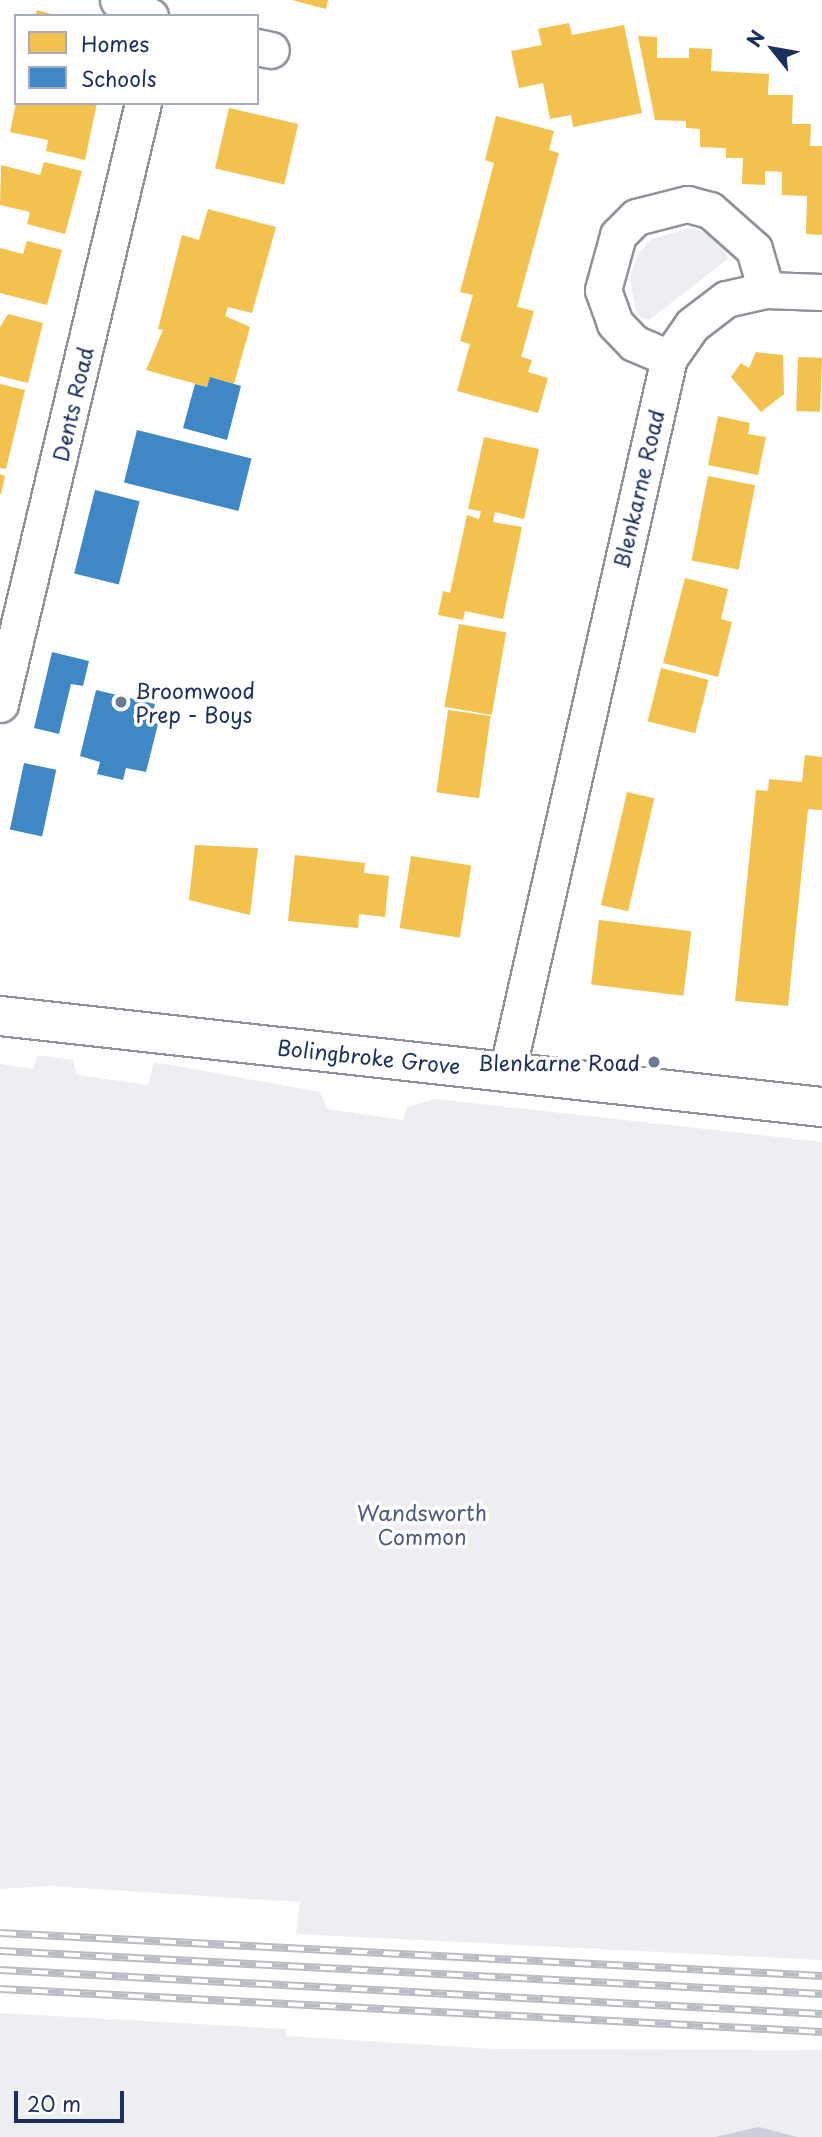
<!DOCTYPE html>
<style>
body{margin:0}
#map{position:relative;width:822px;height:2137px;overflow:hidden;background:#fff;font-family:"Playpen Sans",sans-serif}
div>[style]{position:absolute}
.green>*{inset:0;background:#edeef2}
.water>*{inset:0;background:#cbcfda}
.homes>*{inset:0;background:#f2c14e;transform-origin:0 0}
.schools>*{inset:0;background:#3f88c5;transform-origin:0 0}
.roads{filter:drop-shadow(2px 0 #8e929a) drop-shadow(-2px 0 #8e929a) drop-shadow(0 2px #8e929a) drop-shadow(0 -2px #8e929a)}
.street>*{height:35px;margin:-17.5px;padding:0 17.5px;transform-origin:17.5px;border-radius:17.5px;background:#fff}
.secondary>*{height:38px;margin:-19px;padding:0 19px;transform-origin:19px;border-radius:19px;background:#fff}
.rail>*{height:8px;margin-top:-4px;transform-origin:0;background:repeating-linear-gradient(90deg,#fff 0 16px,#b9bcc1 0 32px);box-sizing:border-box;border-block:2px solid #b9bcc1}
.dots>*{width:19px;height:19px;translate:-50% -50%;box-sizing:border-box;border:4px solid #fff;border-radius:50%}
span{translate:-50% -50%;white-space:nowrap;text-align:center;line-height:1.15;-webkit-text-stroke:7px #fff;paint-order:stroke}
.street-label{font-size:21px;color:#1b2f5e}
.poi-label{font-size:21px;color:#1b2f5e}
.left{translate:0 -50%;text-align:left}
.right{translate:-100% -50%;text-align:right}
.park-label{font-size:21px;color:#4c5c80}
.legend{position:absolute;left:14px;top:14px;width:245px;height:91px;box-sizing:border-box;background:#fff;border:2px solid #a4acbf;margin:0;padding:9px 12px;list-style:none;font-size:21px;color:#1b2f5e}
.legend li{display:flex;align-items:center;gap:14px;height:35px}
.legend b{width:35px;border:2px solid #a4acbf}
.north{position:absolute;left:738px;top:14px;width:70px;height:70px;-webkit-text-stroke:5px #fff;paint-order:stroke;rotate:301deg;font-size:19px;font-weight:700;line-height:28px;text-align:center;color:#1b2f5e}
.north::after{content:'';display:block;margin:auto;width:24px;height:32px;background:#1b2f5e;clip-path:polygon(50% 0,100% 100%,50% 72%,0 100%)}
.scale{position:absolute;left:14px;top:2091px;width:110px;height:32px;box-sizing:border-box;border:4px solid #1b2f5e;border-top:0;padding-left:9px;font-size:21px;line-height:24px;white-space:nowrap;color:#1b2f5e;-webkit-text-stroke:5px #fff;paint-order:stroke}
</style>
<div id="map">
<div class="green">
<i style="clip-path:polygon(693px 228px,723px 241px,728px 259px,649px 320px,637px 316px,630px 278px,637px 256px,651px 239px)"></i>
<i style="clip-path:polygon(38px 1055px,73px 1060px,77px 1075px,148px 1085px,154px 1062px,320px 1092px,327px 1109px,403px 1120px,407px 1107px,435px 1099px,822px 1142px,822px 1960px,296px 1934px,300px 1902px,49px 1886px,0 1889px,0 1064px,33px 1069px)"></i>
<i style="clip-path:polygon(0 2013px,286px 2029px,286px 2036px,493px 2049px,822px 2050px,822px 2137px,0 2137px)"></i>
</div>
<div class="water">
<i style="clip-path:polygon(759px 2127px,797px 2137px,714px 2137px,715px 2137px)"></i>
</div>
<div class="homes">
<i style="clip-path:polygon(292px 0,328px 0,326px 9px)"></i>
<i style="clip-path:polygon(37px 10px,55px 15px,55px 16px,35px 16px)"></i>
<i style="clip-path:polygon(569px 23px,572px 35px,624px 25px,642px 113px,573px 127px,571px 115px,550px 119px,543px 83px,519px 88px,511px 51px,542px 45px,538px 29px)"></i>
<i style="clip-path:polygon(638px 36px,657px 37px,657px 58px,689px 58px,689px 48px,712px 49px,711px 71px,769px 74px,768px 95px,793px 95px,792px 124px,811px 124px,810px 146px,822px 146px,822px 235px,806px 234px,807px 196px,782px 195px,782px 172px,765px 171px,765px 185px,742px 184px,743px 158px,726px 158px,726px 148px,700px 147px,700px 129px,686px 128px,686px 121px,655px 120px)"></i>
<i style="clip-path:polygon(16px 103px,97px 103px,85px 160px,46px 151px,48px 140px,10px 132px)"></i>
<i style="left:229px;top:108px;width:71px;height:62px;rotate:13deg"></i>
<i style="clip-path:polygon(496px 116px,554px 131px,549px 150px,559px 153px,517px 307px,534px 311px,521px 357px,532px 360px,528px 372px,548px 378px,538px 413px,457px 391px,470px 344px,460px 341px,473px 295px,460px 292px,494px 163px,485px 160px)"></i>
<i style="clip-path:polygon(44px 162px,82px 171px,65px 234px,27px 224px,30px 212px,0 205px,1px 165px,40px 175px)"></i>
<i style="clip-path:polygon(208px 209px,276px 227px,252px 313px,228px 307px,225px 316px,250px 327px,234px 384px,210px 377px,207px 387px,146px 370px,163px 330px,158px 329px,182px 235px,199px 240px)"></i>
<i style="clip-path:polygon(27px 241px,62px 250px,47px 305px,0 293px,0 248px,23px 254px)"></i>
<i style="clip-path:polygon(8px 314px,43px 323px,28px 383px,0 376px,0 327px)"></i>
<i style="clip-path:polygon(756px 352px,783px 355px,784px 394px,761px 412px,731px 377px,741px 363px,749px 368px)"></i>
<i style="left:798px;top:357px;width:24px;height:54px;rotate:2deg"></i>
<i style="clip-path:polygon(0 384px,25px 390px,6px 469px,0 468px)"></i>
<i style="clip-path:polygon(718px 416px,750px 423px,748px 434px,766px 437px,758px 475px,708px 465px)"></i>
<i style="clip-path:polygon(484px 437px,539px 449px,524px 519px,495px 512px,493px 522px,522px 527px,503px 619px,465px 611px,463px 620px,438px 615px,443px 591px,450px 593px,467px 515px,479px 519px,481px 511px,468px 509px)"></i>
<i style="clip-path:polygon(0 474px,5px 476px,1px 494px,0 494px)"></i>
<i style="left:708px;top:476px;width:48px;height:86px;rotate:11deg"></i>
<i style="clip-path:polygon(685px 578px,728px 589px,721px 619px,732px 622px,718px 677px,663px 663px)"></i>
<i style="left:459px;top:624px;width:48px;height:84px;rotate:10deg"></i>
<i style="left:661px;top:668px;width:49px;height:55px;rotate:14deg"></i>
<i style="left:448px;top:710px;width:43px;height:83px;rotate:8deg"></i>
<i style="clip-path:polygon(805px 755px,822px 757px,822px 810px,808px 809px,788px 1006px,735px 1001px,756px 790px,768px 791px,769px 779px,802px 782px)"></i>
<i style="left:627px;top:792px;width:28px;height:116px;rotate:13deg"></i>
<i style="clip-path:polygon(195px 845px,258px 848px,250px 915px,189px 900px)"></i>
<i style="clip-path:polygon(295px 855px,365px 863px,364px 873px,389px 876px,385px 917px,359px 914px,358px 928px,288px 921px)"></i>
<i style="left:411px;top:856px;width:61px;height:73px;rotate:9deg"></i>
<i style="left:599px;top:920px;width:93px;height:65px;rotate:7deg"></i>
</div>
<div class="schools">
<i style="clip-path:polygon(210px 377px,241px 386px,227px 440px,183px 428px,195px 384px,207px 387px)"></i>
<i style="left:137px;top:430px;width:118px;height:54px;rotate:14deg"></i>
<i style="left:95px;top:490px;width:46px;height:86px;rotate:14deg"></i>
<i style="clip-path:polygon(52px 652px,89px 661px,83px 686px,71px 684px,59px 734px,34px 728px)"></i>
<i style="clip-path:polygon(96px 690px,155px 704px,151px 722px,158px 724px,146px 772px,126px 768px,123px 780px,97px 774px,100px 762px,80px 756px)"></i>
<i style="left:24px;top:763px;width:33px;height:68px;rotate:12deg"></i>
</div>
<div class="roads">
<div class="street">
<i style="left:118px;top:0;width:36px;rotate:27deg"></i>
<i style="left:257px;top:47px;width:14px;rotate:12deg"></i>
<i style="left:669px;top:358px;width:38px;rotate:-157deg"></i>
<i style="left:634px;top:343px;width:28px;rotate:-134deg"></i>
<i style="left:615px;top:323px;width:35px;rotate:-110deg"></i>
<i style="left:603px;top:290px;width:57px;rotate:-74.7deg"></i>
<i style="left:618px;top:235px;width:25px;rotate:-45deg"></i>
<i style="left:636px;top:217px;width:53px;rotate:-14.3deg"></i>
<i style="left:687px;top:204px;width:24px;rotate:15deg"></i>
<i style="left:710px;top:210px;width:59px;rotate:41.6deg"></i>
<i style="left:754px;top:249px;width:43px;rotate:73.7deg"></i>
<i style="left:0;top:704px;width:618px;rotate:-76.62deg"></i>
<i style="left:507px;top:1072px;width:732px;rotate:-77.22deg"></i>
<i style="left:669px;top:358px;width:40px;rotate:-55.1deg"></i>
<i style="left:692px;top:325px;width:43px;rotate:-37.4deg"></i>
<i style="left:726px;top:299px;width:41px;rotate:-12.7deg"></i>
<i style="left:766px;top:290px;width:56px;rotate:2deg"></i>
</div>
<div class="secondary">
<i style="left:0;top:1016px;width:827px;rotate:6.32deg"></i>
</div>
</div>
<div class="rail">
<i style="left:0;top:1933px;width:823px;rotate:2.99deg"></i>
<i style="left:0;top:1951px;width:823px;rotate:2.99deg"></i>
<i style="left:0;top:1970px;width:823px;rotate:3.06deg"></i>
<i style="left:0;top:1989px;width:823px;rotate:2.99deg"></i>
</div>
<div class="dots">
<i style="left:121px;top:702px;background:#6b7896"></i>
<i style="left:654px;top:1062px;background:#6b7896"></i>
</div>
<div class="street-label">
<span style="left:72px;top:404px;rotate:-77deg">Dents Road</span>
<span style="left:638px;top:489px;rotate:-77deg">Blenkarne Road</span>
<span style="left:369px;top:1056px;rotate:6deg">Bolingbroke Grove</span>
</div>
<div class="poi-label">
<span class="left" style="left:135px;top:702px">Broomwood<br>Prep - Boys</span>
<span class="right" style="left:640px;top:1062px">Blenkarne Road</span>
</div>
<div class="park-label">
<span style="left:422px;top:1524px">Wandsworth<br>Common</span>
</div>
<ul class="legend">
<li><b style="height:19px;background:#f2c14e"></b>Homes</li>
<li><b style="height:19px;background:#3f88c5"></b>Schools</li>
</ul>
<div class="north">N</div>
<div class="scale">20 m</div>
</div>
